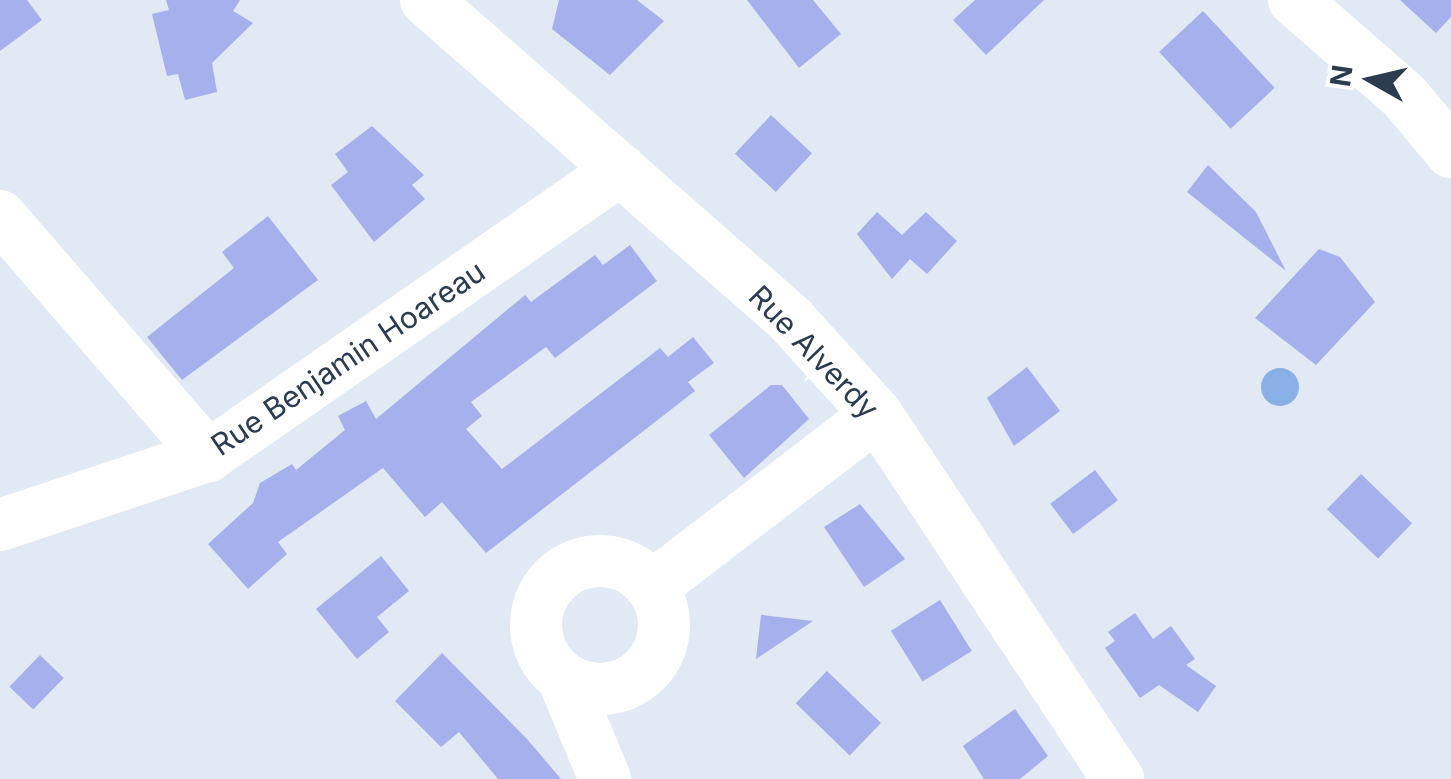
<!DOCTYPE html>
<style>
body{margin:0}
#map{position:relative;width:1451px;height:779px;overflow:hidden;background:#e1e9f4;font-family:Inter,sans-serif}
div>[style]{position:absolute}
.water>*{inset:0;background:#88afe6}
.round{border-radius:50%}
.building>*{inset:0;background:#a6b0ec;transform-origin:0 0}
.minor>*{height:52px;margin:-26px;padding:0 26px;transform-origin:26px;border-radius:26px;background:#fff}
.minor>.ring{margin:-26px;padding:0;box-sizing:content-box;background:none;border:52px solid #fff;border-radius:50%}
span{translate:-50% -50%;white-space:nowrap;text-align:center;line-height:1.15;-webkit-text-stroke:10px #fff;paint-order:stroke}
.street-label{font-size:30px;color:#2b3b50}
.north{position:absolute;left:1321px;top:30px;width:100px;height:100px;-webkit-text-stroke:8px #fff;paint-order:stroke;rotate:278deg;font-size:28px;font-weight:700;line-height:40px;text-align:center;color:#2b3b50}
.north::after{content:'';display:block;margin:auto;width:35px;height:45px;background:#2b3b50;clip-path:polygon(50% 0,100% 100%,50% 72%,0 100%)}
</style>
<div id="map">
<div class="water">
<i class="round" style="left:1261px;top:368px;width:38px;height:38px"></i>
</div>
<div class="building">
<i style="clip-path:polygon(0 0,27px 0,42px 20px,0 51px)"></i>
<i style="clip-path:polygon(166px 0,240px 0,233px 11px,253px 23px,212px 63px,217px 92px,185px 100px,178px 74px,167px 76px,152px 14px,169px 10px)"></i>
<i style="clip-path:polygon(559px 0,637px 0,664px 21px,610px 75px,552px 29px)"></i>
<i style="clip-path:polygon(747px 0,813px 0,841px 34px,799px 68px)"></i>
<i style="clip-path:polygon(975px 0,1044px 0,986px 55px,953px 20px)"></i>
<i style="clip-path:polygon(1400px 0,1451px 0,1451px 17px,1436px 33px)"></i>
<i style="left:1203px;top:11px;width:105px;height:60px;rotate:47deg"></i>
<i style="left:771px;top:115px;width:56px;height:53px;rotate:43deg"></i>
<i style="clip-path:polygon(372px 126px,424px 175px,412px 185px,425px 199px,374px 242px,331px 185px,348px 172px,335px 154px)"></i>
<i style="clip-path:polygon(1208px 165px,1256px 212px,1286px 271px,1187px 192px)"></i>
<i style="clip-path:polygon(877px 212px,902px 235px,926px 212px,957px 241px,927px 274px,910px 259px,892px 279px,857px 234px)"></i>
<i style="clip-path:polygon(268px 216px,318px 280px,182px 380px,147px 337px,234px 268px,222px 252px)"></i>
<i style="clip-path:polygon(630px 245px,657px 281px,555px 358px,546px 347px,471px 402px,482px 416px,466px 429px,502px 469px,660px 348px,668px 357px,693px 337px,714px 363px,688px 382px,695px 391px,486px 553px,442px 502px,425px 517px,383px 468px,278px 542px,287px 554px,248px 589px,208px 544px,253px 503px,260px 483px,292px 464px,296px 470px,345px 430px,338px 416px,366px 401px,376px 419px,525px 295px,531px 302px,595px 255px,603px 265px)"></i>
<i style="clip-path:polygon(1319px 249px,1340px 257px,1375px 302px,1316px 365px,1255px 318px)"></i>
<i style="clip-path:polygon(1027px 367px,1060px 411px,1014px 446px,987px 398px)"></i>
<i style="clip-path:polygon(771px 385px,782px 385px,809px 419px,744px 478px,709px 435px)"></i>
<i style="left:1095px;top:470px;width:38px;height:56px;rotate:53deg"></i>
<i style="left:1361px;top:474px;width:71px;height:49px;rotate:44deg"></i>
<i style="clip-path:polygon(860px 504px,905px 559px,864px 587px,824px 527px)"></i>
<i style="clip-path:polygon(381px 556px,409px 591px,377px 617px,389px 632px,357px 659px,316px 609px)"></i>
<i style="left:940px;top:600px;width:60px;height:58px;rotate:58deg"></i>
<i style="clip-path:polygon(1135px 613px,1153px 639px,1171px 626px,1195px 659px,1186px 665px,1216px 686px,1198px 712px,1159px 685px,1140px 698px,1105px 648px,1115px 641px,1108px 632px)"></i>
<i style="clip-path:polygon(761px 615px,813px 621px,756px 659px)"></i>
<i style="clip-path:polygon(442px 653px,527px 739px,561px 779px,498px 779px,459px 732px,441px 747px,395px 701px)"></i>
<i style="left:40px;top:655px;width:33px;height:44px;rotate:44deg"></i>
<i style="left:827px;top:671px;width:75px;height:45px;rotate:44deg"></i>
<i style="clip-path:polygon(1015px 709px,1048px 756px,1020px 779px,984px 779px,963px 746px)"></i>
</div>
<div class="minor">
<i style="left:426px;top:0;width:485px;rotate:41.2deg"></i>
<i style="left:791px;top:320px;width:128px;rotate:47.8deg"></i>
<i style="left:877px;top:415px;width:437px;rotate:56.5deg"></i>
<i style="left:1294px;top:0;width:147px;rotate:41.1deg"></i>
<i style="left:1405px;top:97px;width:72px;rotate:50.1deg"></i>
<i style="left:0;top:216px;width:318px;rotate:49.1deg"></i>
<i style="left:0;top:525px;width:219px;rotate:-18.4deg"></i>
<i style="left:208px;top:456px;width:502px;rotate:-34.77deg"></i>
<i class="ring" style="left:536px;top:561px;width:76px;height:76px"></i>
<i style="left:653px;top:586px;width:282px;rotate:-37.4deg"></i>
<i style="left:563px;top:678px;width:109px;rotate:67.4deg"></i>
</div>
<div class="street-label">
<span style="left:814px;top:352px;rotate:46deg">Rue Alverdy</span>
<span style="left:348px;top:358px;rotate:-34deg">Rue Benjamin Hoareau</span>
</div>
<div class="north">N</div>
</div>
